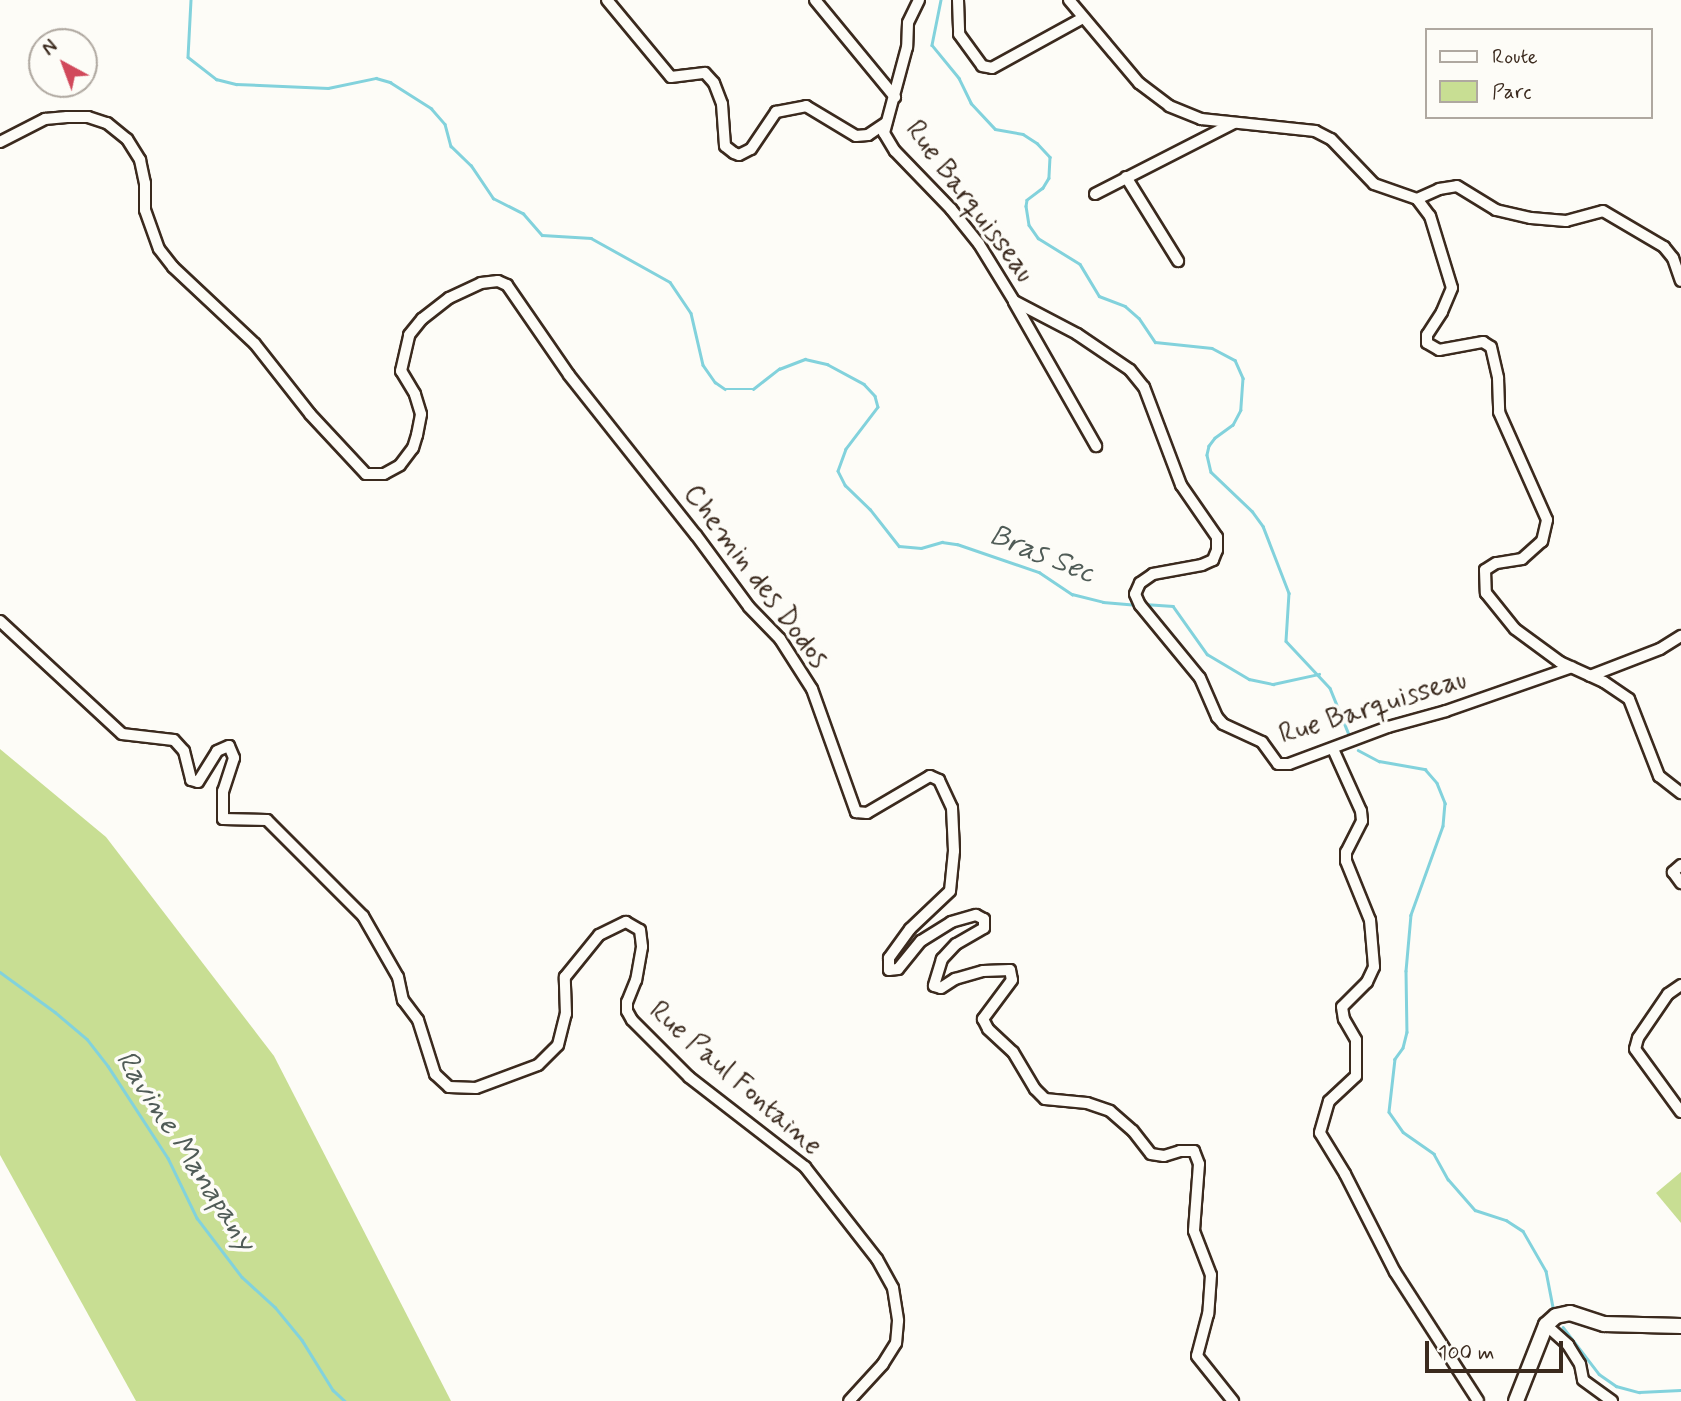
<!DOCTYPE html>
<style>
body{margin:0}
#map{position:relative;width:1681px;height:1401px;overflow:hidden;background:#fdfcf7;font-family:Mynerve,sans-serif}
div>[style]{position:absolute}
.green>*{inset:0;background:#c8de93}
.stream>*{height:2.5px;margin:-1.25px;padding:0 1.25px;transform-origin:1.25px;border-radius:1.25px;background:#82d2dc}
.roads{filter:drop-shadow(2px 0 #3b2a1e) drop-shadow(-2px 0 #3b2a1e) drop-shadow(0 2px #3b2a1e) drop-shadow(0 -2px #3b2a1e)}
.street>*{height:10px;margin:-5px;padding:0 5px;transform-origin:5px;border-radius:5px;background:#fdfcf7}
.secondary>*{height:14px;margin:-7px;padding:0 7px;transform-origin:7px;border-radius:7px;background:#fdfcf7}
span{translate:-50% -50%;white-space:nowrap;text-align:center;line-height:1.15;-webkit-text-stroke:7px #fdfcf7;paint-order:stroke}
.street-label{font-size:28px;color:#3b2a1e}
.water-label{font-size:30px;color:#505c57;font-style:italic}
.legend{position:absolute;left:1425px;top:28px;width:228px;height:91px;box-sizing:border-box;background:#fdfcf7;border:2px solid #afa8a0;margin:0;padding:9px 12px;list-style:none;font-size:21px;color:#3b2a1e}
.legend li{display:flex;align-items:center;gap:14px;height:35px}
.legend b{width:35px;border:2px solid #afa8a0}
.north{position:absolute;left:28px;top:28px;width:70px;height:70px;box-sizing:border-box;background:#fdfcf7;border:2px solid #afa8a0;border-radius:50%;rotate:319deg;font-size:19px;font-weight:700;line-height:28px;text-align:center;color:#3b2a1e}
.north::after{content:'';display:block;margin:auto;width:24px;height:32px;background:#d1495b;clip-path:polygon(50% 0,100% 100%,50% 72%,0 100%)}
.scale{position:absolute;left:1425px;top:1341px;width:138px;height:32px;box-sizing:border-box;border:4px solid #3b2a1e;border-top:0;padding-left:9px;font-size:21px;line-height:24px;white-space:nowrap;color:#3b2a1e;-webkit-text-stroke:5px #fdfcf7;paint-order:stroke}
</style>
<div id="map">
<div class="green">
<i style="clip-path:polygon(0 749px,106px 837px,274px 1056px,451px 1401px,136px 1401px,0 1155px)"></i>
<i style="clip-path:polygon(1681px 1172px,1681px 1223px,1656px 1193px)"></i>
</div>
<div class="stream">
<i style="left:191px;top:0;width:57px;rotate:93deg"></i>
<i style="left:188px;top:57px;width:36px;rotate:38deg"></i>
<i style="left:216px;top:79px;width:21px;rotate:14deg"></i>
<i style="left:236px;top:84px;width:92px;rotate:2.5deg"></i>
<i style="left:328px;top:88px;width:49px;rotate:-11.8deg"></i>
<i style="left:376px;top:78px;width:15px;rotate:16deg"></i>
<i style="left:390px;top:82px;width:49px;rotate:32.4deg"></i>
<i style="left:431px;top:108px;width:21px;rotate:49deg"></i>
<i style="left:445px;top:124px;width:23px;rotate:75deg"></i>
<i style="left:451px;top:146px;width:28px;rotate:44deg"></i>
<i style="left:471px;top:165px;width:40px;rotate:56deg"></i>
<i style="left:493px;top:198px;width:34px;rotate:27deg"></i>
<i style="left:523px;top:213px;width:29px;rotate:49deg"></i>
<i style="left:542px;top:235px;width:49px;rotate:3.5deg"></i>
<i style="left:591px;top:238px;width:90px;rotate:29.1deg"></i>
<i style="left:670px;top:282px;width:37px;rotate:56deg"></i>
<i style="left:691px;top:313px;width:53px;rotate:77deg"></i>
<i style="left:703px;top:365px;width:21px;rotate:55deg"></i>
<i style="left:715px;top:382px;width:12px;rotate:35deg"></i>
<i style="left:725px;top:389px;width:28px"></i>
<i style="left:753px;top:389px;width:33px;rotate:-38deg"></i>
<i style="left:779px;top:369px;width:28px;rotate:-21deg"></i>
<i style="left:805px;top:359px;width:23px;rotate:13deg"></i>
<i style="left:827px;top:364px;width:42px;rotate:28.4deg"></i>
<i style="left:864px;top:384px;width:16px;rotate:47deg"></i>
<i style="left:875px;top:396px;width:11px;rotate:75deg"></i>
<i style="left:878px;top:407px;width:53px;rotate:127.3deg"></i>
<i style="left:846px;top:449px;width:23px;rotate:110deg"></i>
<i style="left:838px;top:471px;width:16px;rotate:63deg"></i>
<i style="left:845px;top:485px;width:35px;rotate:44deg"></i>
<i style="left:870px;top:509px;width:47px;rotate:51.9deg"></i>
<i style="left:899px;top:546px;width:22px;rotate:5deg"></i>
<i style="left:921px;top:548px;width:22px;rotate:-16deg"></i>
<i style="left:942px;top:542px;width:15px;rotate:8deg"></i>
<i style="left:957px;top:544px;width:87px;rotate:18.9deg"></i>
<i style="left:1039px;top:572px;width:40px;rotate:34deg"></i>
<i style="left:1072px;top:594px;width:32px;rotate:14deg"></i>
<i style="left:1103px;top:602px;width:35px;rotate:5deg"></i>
<i style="left:941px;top:0;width:46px;rotate:101.3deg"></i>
<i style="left:932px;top:45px;width:43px;rotate:50.7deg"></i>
<i style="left:959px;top:78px;width:28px;rotate:64deg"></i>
<i style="left:971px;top:103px;width:35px;rotate:47deg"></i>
<i style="left:995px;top:129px;width:28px;rotate:10deg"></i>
<i style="left:1023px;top:134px;width:17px;rotate:33deg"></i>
<i style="left:1037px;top:143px;width:19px;rotate:47deg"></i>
<i style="left:1050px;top:157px;width:21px;rotate:93deg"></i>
<i style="left:1049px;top:178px;width:12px;rotate:121deg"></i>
<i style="left:1043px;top:188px;width:20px;rotate:143deg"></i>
<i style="left:1027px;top:200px;width:6px;rotate:99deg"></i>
<i style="left:1026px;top:206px;width:19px;rotate:81deg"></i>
<i style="left:1029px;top:225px;width:16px;rotate:55deg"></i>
<i style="left:1038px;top:238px;width:49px;rotate:31.8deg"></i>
<i style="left:1080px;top:264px;width:37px;rotate:59deg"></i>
<i style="left:1099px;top:296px;width:28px;rotate:21deg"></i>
<i style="left:1125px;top:306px;width:18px;rotate:41deg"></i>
<i style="left:1139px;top:318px;width:29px;rotate:56deg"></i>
<i style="left:1155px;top:342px;width:57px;rotate:6deg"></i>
<i style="left:1212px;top:348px;width:26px;rotate:28deg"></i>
<i style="left:1235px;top:360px;width:20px;rotate:66deg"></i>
<i style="left:1243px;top:378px;width:32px;rotate:94deg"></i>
<i style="left:1241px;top:410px;width:17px;rotate:118deg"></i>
<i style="left:1233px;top:425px;width:22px;rotate:144deg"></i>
<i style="left:1215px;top:438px;width:10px;rotate:127deg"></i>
<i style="left:1209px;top:446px;width:9px;rotate:103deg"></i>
<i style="left:1207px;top:455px;width:17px;rotate:77deg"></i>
<i style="left:1211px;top:472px;width:57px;rotate:43.6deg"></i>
<i style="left:1252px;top:511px;width:19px;rotate:54deg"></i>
<i style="left:1263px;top:526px;width:72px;rotate:68.8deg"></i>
<i style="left:1289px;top:593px;width:48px;rotate:93.6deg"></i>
<i style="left:1286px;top:641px;width:64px;rotate:46.9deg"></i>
<i style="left:1330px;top:688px;width:53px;rotate:67.8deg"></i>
<i style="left:1144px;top:604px;width:29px;rotate:4deg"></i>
<i style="left:1173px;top:606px;width:59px;rotate:54.7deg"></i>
<i style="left:1207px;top:654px;width:49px;rotate:30.8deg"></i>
<i style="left:1249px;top:679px;width:25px;rotate:12deg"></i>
<i style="left:1273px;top:684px;width:47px;rotate:-12.3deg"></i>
<i style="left:1358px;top:750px;width:24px;rotate:28deg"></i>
<i style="left:1379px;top:761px;width:47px;rotate:9.9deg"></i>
<i style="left:1425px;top:769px;width:18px;rotate:49deg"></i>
<i style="left:1437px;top:783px;width:22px;rotate:68deg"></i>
<i style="left:1445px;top:803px;width:23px;rotate:95deg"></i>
<i style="left:1443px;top:826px;width:95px;rotate:109.8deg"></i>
<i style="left:1411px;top:915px;width:56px;rotate:95.1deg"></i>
<i style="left:1406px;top:971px;width:61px;rotate:89.1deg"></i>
<i style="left:1407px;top:1032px;width:16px;rotate:104deg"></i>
<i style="left:1403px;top:1048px;width:14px;rotate:126deg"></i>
<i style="left:1395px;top:1059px;width:53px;rotate:96.5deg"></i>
<i style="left:1389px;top:1112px;width:24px;rotate:55deg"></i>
<i style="left:1403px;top:1132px;width:38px;rotate:35deg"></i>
<i style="left:1434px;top:1154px;width:29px;rotate:61deg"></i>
<i style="left:1448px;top:1179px;width:41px;rotate:48.9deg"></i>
<i style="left:1475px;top:1210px;width:33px;rotate:18deg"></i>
<i style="left:1506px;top:1220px;width:20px;rotate:33deg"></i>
<i style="left:1523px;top:1231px;width:46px;rotate:60.1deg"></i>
<i style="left:1546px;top:1271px;width:36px;rotate:79deg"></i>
<i style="left:0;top:972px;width:68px;rotate:36deg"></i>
<i style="left:55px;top:1012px;width:42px;rotate:40.2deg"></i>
<i style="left:87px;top:1039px;width:34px;rotate:52deg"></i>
<i style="left:108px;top:1066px;width:110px;rotate:56.9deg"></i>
<i style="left:168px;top:1158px;width:67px;rotate:64.2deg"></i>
<i style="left:197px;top:1218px;width:74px;rotate:52.7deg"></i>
<i style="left:242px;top:1277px;width:45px;rotate:42.3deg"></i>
<i style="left:275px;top:1307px;width:43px;rotate:50.7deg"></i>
<i style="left:302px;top:1340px;width:59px;rotate:58.2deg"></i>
<i style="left:333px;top:1390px;width:16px;rotate:43deg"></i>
<i style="left:1563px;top:1327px;width:59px;rotate:52.5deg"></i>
<i style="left:1599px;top:1374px;width:21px;rotate:35deg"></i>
<i style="left:1616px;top:1386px;width:24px;rotate:15deg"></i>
<i style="left:1639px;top:1392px;width:42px;rotate:-2.7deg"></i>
</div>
<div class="roads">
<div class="street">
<i style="left:607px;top:0;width:100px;rotate:50.3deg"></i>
<i style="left:671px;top:77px;width:34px;rotate:-7deg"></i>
<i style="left:705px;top:73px;width:13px;rotate:48deg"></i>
<i style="left:714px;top:83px;width:22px;rotate:69deg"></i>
<i style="left:722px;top:104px;width:42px;rotate:85.9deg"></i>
<i style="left:725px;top:146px;width:11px;rotate:38deg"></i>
<i style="left:734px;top:153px;width:5px;rotate:22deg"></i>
<i style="left:739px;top:155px;width:13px;rotate:-27deg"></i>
<i style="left:751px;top:149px;width:45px;rotate:-56deg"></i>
<i style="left:776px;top:112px;width:31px;rotate:-11deg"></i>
<i style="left:806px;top:106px;width:58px;rotate:31deg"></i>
<i style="left:856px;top:136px;width:12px;rotate:-5deg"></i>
<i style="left:868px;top:135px;width:22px;rotate:-34deg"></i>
<i style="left:815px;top:0;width:126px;rotate:50.5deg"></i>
<i style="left:919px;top:0;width:25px;rotate:116deg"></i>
<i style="left:908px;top:23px;width:24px;rotate:92deg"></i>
<i style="left:907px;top:47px;width:89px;rotate:105deg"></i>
<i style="left:884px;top:133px;width:21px;rotate:59deg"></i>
<i style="left:895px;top:151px;width:81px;rotate:46deg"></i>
<i style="left:951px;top:209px;width:45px;rotate:51.3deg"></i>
<i style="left:979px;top:244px;width:67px;rotate:58.4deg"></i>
<i style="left:1014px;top:301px;width:71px;rotate:27.6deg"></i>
<i style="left:1077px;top:334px;width:64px;rotate:34.2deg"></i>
<i style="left:1130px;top:370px;width:22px;rotate:51deg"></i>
<i style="left:1144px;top:387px;width:105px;rotate:69.3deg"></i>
<i style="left:1181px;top:485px;width:63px;rotate:55.3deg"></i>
<i style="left:1217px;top:537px;width:13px;rotate:90deg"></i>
<i style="left:1217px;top:550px;width:11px;rotate:112deg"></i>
<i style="left:1213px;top:560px;width:12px;rotate:156deg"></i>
<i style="left:1202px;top:565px;width:50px;rotate:169.6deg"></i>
<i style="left:1153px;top:574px;width:16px;rotate:145deg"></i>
<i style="left:1140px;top:583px;width:12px;rotate:114deg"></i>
<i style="left:1135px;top:594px;width:12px;rotate:66deg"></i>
<i style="left:1140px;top:605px;width:94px;rotate:50.6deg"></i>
<i style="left:1200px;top:678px;width:43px;rotate:66.4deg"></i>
<i style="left:1217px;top:717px;width:9px;rotate:49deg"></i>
<i style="left:1223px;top:724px;width:43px;rotate:24.8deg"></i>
<i style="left:1262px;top:742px;width:27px;rotate:54deg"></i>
<i style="left:1278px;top:764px;width:11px"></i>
<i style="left:1289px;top:764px;width:106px;rotate:-20.5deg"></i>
<i style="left:1388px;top:727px;width:60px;rotate:-15.4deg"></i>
<i style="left:1446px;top:711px;width:133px;rotate:-19.2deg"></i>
<i style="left:958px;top:0;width:34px;rotate:88deg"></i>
<i style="left:959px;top:34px;width:39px;rotate:54deg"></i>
<i style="left:982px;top:66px;width:10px;rotate:11deg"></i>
<i style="left:992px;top:68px;width:104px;rotate:-28.8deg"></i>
<i style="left:1069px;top:0;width:109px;rotate:49.9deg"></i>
<i style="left:1139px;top:83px;width:38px;rotate:37deg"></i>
<i style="left:1169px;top:106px;width:35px;rotate:22deg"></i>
<i style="left:1201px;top:119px;width:115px;rotate:6deg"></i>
<i style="left:1315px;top:131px;width:18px;rotate:27deg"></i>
<i style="left:1331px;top:139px;width:62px;rotate:46.3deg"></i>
<i style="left:1374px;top:184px;width:46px;rotate:19.2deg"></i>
<i style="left:1417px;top:199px;width:21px;rotate:53deg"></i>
<i style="left:1430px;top:216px;width:75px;rotate:73deg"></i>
<i style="left:1452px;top:288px;width:26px;rotate:113deg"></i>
<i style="left:1442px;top:312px;width:27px;rotate:123deg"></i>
<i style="left:1427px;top:335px;width:8px;rotate:90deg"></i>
<i style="left:1427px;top:343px;width:14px;rotate:30deg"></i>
<i style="left:1439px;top:350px;width:45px;rotate:-10.3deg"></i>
<i style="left:1483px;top:342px;width:9px;rotate:32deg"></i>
<i style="left:1491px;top:347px;width:32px;rotate:77deg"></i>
<i style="left:1498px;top:378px;width:34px;rotate:88deg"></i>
<i style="left:1499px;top:412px;width:118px;rotate:66deg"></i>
<i style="left:1547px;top:520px;width:22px;rotate:103deg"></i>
<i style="left:1542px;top:541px;width:27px;rotate:138deg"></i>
<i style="left:1522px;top:559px;width:26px;rotate:171deg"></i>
<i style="left:1496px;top:563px;width:13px;rotate:148deg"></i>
<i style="left:1485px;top:570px;width:23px;rotate:88deg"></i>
<i style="left:1486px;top:593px;width:46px;rotate:51.1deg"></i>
<i style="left:1515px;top:629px;width:56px;rotate:36.3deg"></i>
<i style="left:1560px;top:662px;width:48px;rotate:24.4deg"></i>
<i style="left:1604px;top:682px;width:30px;rotate:34deg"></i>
<i style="left:1629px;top:699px;width:83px;rotate:68.7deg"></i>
<i style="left:1659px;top:776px;width:28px;rotate:38deg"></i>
<i style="left:0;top:142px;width:51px;rotate:-27.1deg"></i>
<i style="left:45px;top:119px;width:22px;rotate:-5deg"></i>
<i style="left:67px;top:117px;width:21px"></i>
<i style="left:88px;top:117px;width:20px;rotate:18deg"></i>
<i style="left:107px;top:123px;width:26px;rotate:39deg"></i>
<i style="left:127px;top:139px;width:25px;rotate:58deg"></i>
<i style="left:140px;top:160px;width:24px;rotate:78deg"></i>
<i style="left:145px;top:183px;width:27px;rotate:90deg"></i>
<i style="left:145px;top:210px;width:41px;rotate:70.3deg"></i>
<i style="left:159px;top:249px;width:23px;rotate:52deg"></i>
<i style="left:173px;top:267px;width:112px;rotate:43.2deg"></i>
<i style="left:255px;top:344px;width:89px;rotate:51.8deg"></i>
<i style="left:310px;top:414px;width:82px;rotate:47deg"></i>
<i style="left:366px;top:474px;width:18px"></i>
<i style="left:384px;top:474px;width:18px;rotate:-29deg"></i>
<i style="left:400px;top:465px;width:21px;rotate:-53deg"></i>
<i style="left:413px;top:448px;width:14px;rotate:-73deg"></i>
<i style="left:417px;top:435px;width:21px;rotate:-79deg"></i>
<i style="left:421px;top:414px;width:21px;rotate:-107deg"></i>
<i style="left:415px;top:394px;width:27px;rotate:-121deg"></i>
<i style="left:401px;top:371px;width:37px;rotate:-77deg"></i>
<i style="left:409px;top:335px;width:21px;rotate:-51deg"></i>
<i style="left:422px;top:319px;width:34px;rotate:-38deg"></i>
<i style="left:449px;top:298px;width:35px;rotate:-25deg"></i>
<i style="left:481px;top:283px;width:17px;rotate:-7deg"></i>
<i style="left:498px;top:281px;width:10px;rotate:24deg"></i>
<i style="left:507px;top:285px;width:109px;rotate:55.4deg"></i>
<i style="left:569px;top:375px;width:204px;rotate:51.6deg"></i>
<i style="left:696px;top:535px;width:89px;rotate:53.6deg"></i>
<i style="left:749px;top:607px;width:45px;rotate:45.9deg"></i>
<i style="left:780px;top:639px;width:59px;rotate:57.4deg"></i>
<i style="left:812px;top:689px;width:131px;rotate:70.3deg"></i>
<i style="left:856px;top:812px;width:11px;rotate:5deg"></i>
<i style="left:867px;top:813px;width:73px;rotate:-30.4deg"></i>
<i style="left:930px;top:776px;width:10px;rotate:24deg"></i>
<i style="left:939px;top:780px;width:31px;rotate:65deg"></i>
<i style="left:952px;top:808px;width:43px;rotate:87.3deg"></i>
<i style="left:954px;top:851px;width:40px;rotate:95.7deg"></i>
<i style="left:950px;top:891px;width:55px;rotate:136.5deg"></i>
<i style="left:910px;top:929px;width:36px;rotate:126deg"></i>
<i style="left:889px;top:958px;width:12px;rotate:90deg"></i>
<i style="left:889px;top:970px;width:9px;rotate:-6deg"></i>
<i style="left:898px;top:969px;width:36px;rotate:-51deg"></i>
<i style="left:921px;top:941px;width:36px;rotate:-32deg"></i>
<i style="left:951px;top:922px;width:26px;rotate:-16deg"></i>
<i style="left:976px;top:915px;width:9px;rotate:27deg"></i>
<i style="left:984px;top:919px;width:9px;rotate:90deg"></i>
<i style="left:984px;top:928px;width:32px;rotate:150deg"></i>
<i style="left:956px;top:944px;width:21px;rotate:133deg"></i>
<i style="left:942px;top:959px;width:28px;rotate:107deg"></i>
<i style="left:934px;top:986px;width:7px;rotate:16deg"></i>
<i style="left:941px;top:988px;width:17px;rotate:-33deg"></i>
<i style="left:955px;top:979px;width:29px;rotate:-16deg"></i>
<i style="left:983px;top:971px;width:27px;rotate:-2deg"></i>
<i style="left:1010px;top:970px;width:10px;rotate:79deg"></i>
<i style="left:1012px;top:980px;width:49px;rotate:126.6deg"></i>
<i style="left:983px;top:1019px;width:11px;rotate:63deg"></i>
<i style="left:988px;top:1029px;width:34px;rotate:43deg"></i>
<i style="left:1013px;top:1052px;width:43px;rotate:59.3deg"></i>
<i style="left:1035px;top:1089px;width:14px;rotate:45deg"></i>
<i style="left:1045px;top:1099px;width:42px;rotate:5.4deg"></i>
<i style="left:1087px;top:1103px;width:24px;rotate:19deg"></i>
<i style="left:1110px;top:1111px;width:30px;rotate:41deg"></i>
<i style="left:1133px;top:1131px;width:29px;rotate:52deg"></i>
<i style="left:1151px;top:1154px;width:13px;rotate:9deg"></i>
<i style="left:1164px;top:1156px;width:17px;rotate:-17deg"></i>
<i style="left:1180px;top:1151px;width:14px"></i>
<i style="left:1194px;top:1151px;width:14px;rotate:69deg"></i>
<i style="left:1199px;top:1164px;width:67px;rotate:94.3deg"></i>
<i style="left:1194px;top:1231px;width:47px;rotate:68.9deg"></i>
<i style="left:1211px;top:1275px;width:39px;rotate:94deg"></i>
<i style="left:1208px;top:1314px;width:43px;rotate:104.7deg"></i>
<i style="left:1197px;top:1356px;width:58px;rotate:51.3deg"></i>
<i style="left:1126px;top:177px;width:99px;rotate:58.2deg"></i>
<i style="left:1095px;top:194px;width:156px;rotate:-27.1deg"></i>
<i style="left:1417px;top:199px;width:24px;rotate:-24deg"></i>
<i style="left:1439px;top:189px;width:18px;rotate:-9deg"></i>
<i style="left:1457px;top:186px;width:46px;rotate:31.6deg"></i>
<i style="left:1496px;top:210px;width:36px;rotate:13deg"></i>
<i style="left:1531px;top:218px;width:35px;rotate:5deg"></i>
<i style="left:1566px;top:221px;width:38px;rotate:-15deg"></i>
<i style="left:1603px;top:211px;width:71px;rotate:30.5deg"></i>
<i style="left:1664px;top:247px;width:14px;rotate:51deg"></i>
<i style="left:1673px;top:258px;width:24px;rotate:71deg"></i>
<i style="left:1014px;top:302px;width:166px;rotate:60.3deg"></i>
<i style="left:0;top:621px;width:166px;rotate:42.8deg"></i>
<i style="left:122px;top:734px;width:52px;rotate:6.6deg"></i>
<i style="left:174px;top:740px;width:15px;rotate:48deg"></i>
<i style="left:184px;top:751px;width:30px;rotate:76deg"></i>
<i style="left:191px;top:780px;width:7px;rotate:16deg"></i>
<i style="left:198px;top:782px;width:36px;rotate:-58deg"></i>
<i style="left:217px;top:751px;width:13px;rotate:-23deg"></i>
<i style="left:229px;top:746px;width:13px;rotate:67deg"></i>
<i style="left:234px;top:758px;width:35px;rotate:108deg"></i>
<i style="left:223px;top:791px;width:28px;rotate:90deg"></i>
<i style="left:223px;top:819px;width:44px;rotate:1.3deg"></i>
<i style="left:267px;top:820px;width:136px;rotate:45deg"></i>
<i style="left:363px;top:916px;width:70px;rotate:60.2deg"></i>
<i style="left:398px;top:977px;width:24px;rotate:78deg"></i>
<i style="left:403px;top:1000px;width:25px;rotate:53deg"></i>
<i style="left:418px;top:1020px;width:57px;rotate:72.5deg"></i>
<i style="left:435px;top:1074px;width:19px;rotate:43deg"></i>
<i style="left:449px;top:1087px;width:27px;rotate:2deg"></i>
<i style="left:476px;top:1088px;width:66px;rotate:-20.4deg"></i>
<i style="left:538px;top:1065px;width:28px;rotate:-45deg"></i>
<i style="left:558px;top:1045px;width:32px;rotate:-76deg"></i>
<i style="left:566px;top:1014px;width:37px;rotate:-92deg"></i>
<i style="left:565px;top:977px;width:54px;rotate:-51deg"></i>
<i style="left:599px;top:935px;width:30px;rotate:-26deg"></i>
<i style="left:626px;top:922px;width:16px;rotate:30deg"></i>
<i style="left:640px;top:930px;width:17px;rotate:83deg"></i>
<i style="left:642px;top:947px;width:34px;rotate:100deg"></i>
<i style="left:636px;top:980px;width:24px;rotate:112deg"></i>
<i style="left:627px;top:1002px;width:9px;rotate:90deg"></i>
<i style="left:627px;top:1011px;width:10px;rotate:61deg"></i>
<i style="left:632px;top:1020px;width:81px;rotate:45deg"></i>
<i style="left:689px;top:1077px;width:147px;rotate:37.8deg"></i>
<i style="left:805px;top:1167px;width:117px;rotate:52deg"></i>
<i style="left:877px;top:1259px;width:33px;rotate:61deg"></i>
<i style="left:893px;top:1288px;width:33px;rotate:81deg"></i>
<i style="left:898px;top:1321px;width:22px;rotate:95deg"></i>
<i style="left:896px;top:1343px;width:25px;rotate:122deg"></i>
<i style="left:883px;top:1364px;width:50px;rotate:132.6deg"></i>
<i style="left:1590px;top:676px;width:75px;rotate:-21.1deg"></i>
<i style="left:1660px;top:649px;width:25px;rotate:-32deg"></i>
<i style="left:1333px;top:749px;width:68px;rotate:65.7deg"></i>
<i style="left:1361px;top:811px;width:10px;rotate:84deg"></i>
<i style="left:1362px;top:821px;width:35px;rotate:117deg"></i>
<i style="left:1346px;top:852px;width:9px;rotate:90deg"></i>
<i style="left:1346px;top:861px;width:64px;rotate:67.9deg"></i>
<i style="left:1370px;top:920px;width:47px;rotate:85.1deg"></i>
<i style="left:1374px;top:967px;width:17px;rotate:115deg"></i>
<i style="left:1367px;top:982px;width:35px;rotate:135deg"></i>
<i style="left:1342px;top:1007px;width:12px;rotate:81deg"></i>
<i style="left:1344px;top:1019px;width:24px;rotate:60deg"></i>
<i style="left:1356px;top:1040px;width:36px;rotate:90deg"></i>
<i style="left:1356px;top:1076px;width:37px;rotate:137deg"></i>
<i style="left:1329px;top:1101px;width:33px;rotate:106deg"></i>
<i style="left:1320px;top:1133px;width:48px;rotate:58.6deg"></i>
<i style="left:1345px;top:1174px;width:110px;rotate:63deg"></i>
<i style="left:1395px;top:1272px;width:153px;rotate:57.2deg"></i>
<i style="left:1681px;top:865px;width:11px;rotate:139deg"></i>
<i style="left:1673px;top:872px;width:14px;rotate:54deg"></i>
<i style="left:1681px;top:985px;width:16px;rotate:145deg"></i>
<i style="left:1668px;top:994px;width:53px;rotate:124.3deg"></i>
<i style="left:1638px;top:1038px;width:11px;rotate:105deg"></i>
<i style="left:1635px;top:1049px;width:78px;rotate:53.9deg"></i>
<i style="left:1546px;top:1325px;width:30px;rotate:42deg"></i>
<i style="left:1568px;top:1345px;width:22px;rotate:58deg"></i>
<i style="left:1580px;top:1364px;width:16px;rotate:79deg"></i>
<i style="left:1583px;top:1380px;width:36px;rotate:36deg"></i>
</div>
<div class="secondary">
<i style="left:1516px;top:1401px;width:82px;rotate:-68.5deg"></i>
<i style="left:1546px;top:1325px;width:13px;rotate:-42deg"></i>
<i style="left:1556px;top:1316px;width:14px;rotate:-12deg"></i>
<i style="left:1570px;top:1313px;width:36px;rotate:18deg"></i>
<i style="left:1604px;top:1324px;width:77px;rotate:1.5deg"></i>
</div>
</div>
<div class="street-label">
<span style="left:969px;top:202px;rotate:53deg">Rue Barquisseau</span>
<span style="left:755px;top:577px;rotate:53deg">Chemin des Dodos</span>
<span style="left:1373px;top:708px;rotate:-17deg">Rue Barquisseau</span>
<span style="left:735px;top:1079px;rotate:41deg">Rue Paul Fontaine</span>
</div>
<div class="water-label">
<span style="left:1042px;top:555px;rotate:22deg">Bras Sec</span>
<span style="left:185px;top:1151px;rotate:57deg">Ravine Manapany</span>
</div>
<ul class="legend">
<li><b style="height:9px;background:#fdfcf7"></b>Route</li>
<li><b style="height:19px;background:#c8de93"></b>Parc</li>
</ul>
<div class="north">N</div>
<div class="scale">100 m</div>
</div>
